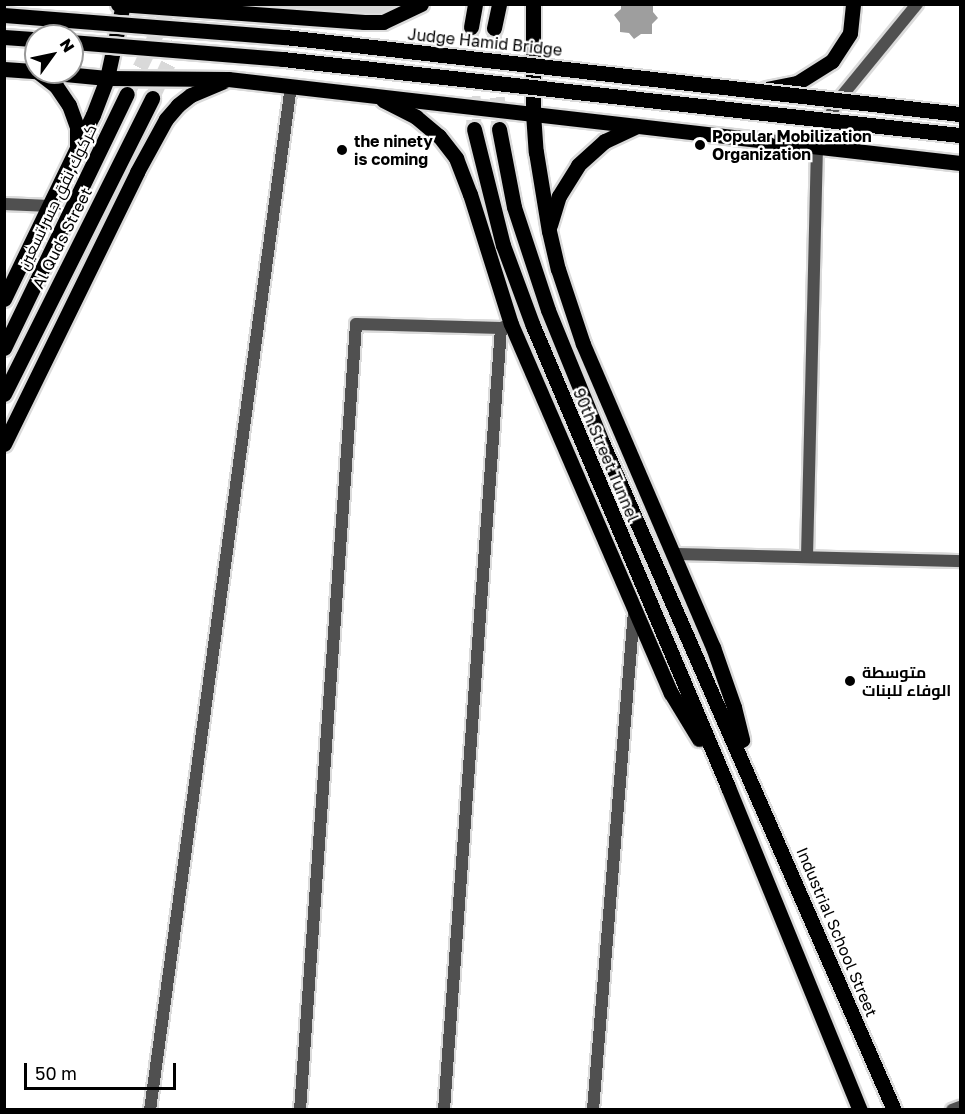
<!DOCTYPE html>
<meta charset="utf-8">
<style>
body{margin:0}
#map{position:relative;width:965px;height:1114px;overflow:hidden;background:#fff;font-family:"Golos Text",Cairo,sans-serif}
div>[style]{position:absolute}
.green>*{inset:0;background:#d7d7d7}
.water>*{inset:0;background:#9e9e9e}
.primary-tunnel>*{height:15px;margin-top:-7.5px;transform-origin:0;background:repeating-linear-gradient(90deg,#d9d9d9 0 15px,transparent 0 23px)}
.roads{filter:drop-shadow(2px 0 #dbdbdb) drop-shadow(-2px 0 #dbdbdb) drop-shadow(0 2px #dbdbdb) drop-shadow(0 -2px #dbdbdb)}
.street>*{height:12px;margin:-6px;padding:0 6px;transform-origin:6px;border-radius:6px;background:#505050}
.primary>*{height:15px;margin:-7.5px;padding:0 7.5px;transform-origin:7.5px;border-radius:7.5px;background:#000}
.bridges{filter:drop-shadow(2px 0 #dbdbdb) drop-shadow(-2px 0 #dbdbdb) drop-shadow(0 2px #dbdbdb) drop-shadow(0 -2px #dbdbdb)}
.primary-bridge>*{height:15px;margin:-7.5px;padding:0 7.5px;transform-origin:7.5px;border-radius:7.5px;background:#000}
.dots>*{width:16px;height:16px;translate:-50% -50%;box-sizing:border-box;border:3px solid #fff;border-radius:50%}
span{translate:-50% -50%;white-space:nowrap;text-align:center;line-height:1.15;-webkit-text-stroke:4.5px #fff;paint-order:stroke}
.street-label{font-size:16px;color:#000}
.poi-label{font-size:16px;color:#000;font-weight:700}
.left{translate:0 -50%;text-align:left}
.frame{position:absolute;inset:0;border:6px solid #000;pointer-events:none}
.north{position:absolute;left:24px;top:24px;width:60px;height:60px;box-sizing:border-box;background:#fff;border:2px solid #999;border-radius:50%;rotate:57deg;font-size:16px;font-weight:700;line-height:24px;text-align:center;color:#000}
.north::after{content:'';display:block;margin:auto;width:21px;height:27px;background:#000;clip-path:polygon(50% 0,100% 100%,50% 72%,0 100%)}
.scale{position:absolute;left:24px;top:1063px;width:152px;height:27px;box-sizing:border-box;border:3px solid #000;border-top:0;padding-left:8px;font-size:18px;line-height:21px;white-space:nowrap;color:#000;-webkit-text-stroke:4px #fff;paint-order:stroke}
</style>
<div id="map">
<div class="green">
<i style="clip-path:polygon(247px 5px,409px 5px,364px 22px,249px 9px)"></i>
</div>
<div class="water">
<i style="clip-path:polygon(621px 5px,653px 5px,653px 12px,658px 18px,652px 24px,652px 34px,641px 34px,634px 39px,629px 33px,620px 32px,620px 23px,614px 15px,621px 9px)"></i>
</div>
<div class="primary-tunnel">
<i style="left:471px;top:27px;width:102px;rotate:88.3deg"></i>
<i style="left:494px;top:28px;width:101px;rotate:87.2deg"></i>
<i style="left:130px;top:88px;width:93px;rotate:-64deg"></i>
<i style="left:152px;top:98px;width:104px;rotate:-64.9deg"></i>
</div>
<div class="roads">
<div class="street">
<i style="left:4px;top:204px;width:46px;rotate:2.5deg"></i>
<i style="left:673px;top:554px;width:287px;rotate:1.4deg"></i>
<i style="left:807px;top:556px;width:410px;rotate:-88.6deg"></i>
<i style="left:817px;top:146px;width:47px;rotate:-66.2deg"></i>
<i style="left:836px;top:103px;width:128px;rotate:-50.7deg"></i>
<i style="left:150px;top:1110px;width:1034px;rotate:-82.16deg"></i>
<i style="left:300px;top:1110px;width:788px;rotate:-85.92deg"></i>
<i style="left:356px;top:324px;width:145px;rotate:1.6deg"></i>
<i style="left:501px;top:328px;width:11px;rotate:-22deg"></i>
<i style="left:444px;top:1110px;width:784px;rotate:-85.83deg"></i>
<i style="left:593px;top:1110px;width:501px;rotate:-85.3deg"></i>
<i style="left:952px;top:1110px;width:9px;rotate:-21deg"></i>
</div>
<div class="primary">
<i style="left:118px;top:4px;width:247px;rotate:4.2deg"></i>
<i style="left:364px;top:22px;width:19px"></i>
<i style="left:383px;top:22px;width:42px;rotate:-25.3deg"></i>
<i style="left:533px;top:4px;width:109px;rotate:90deg"></i>
<i style="left:533px;top:113px;width:39px;rotate:86deg"></i>
<i style="left:536px;top:152px;width:80px;rotate:80.7deg"></i>
<i style="left:549px;top:231px;width:39px;rotate:77deg"></i>
<i style="left:558px;top:269px;width:79px;rotate:71.6deg"></i>
<i style="left:583px;top:344px;width:330px;rotate:66.8deg"></i>
<i style="left:713px;top:647px;width:64px;rotate:70.7deg"></i>
<i style="left:734px;top:707px;width:34px;rotate:76deg"></i>
<i style="left:471px;top:27px;width:23px;rotate:-80deg"></i>
<i style="left:494px;top:28px;width:25px;rotate:-78deg"></i>
<i style="left:4px;top:37px;width:32px;rotate:4deg"></i>
<i style="left:4px;top:69px;width:32px;rotate:4deg"></i>
<i style="left:38px;top:72px;width:23px;rotate:38deg"></i>
<i style="left:56px;top:86px;width:23px;rotate:56deg"></i>
<i style="left:69px;top:105px;width:23px;rotate:70deg"></i>
<i style="left:77px;top:127px;width:18px;rotate:90deg"></i>
<i style="left:44px;top:72px;width:63px;rotate:5.4deg"></i>
<i style="left:107px;top:78px;width:121px;rotate:0.5deg"></i>
<i style="left:228px;top:79px;width:737px;rotate:6.55deg"></i>
<i style="left:766px;top:89px;width:32px;rotate:-11deg"></i>
<i style="left:797px;top:83px;width:41px;rotate:-32.2deg"></i>
<i style="left:832px;top:61px;width:33px;rotate:-57deg"></i>
<i style="left:850px;top:33px;width:29px;rotate:-84deg"></i>
<i style="left:383px;top:100px;width:37px;rotate:27deg"></i>
<i style="left:416px;top:117px;width:30px;rotate:40deg"></i>
<i style="left:439px;top:136px;width:28px;rotate:52deg"></i>
<i style="left:456px;top:158px;width:39px;rotate:69deg"></i>
<i style="left:470px;top:194px;width:136px;rotate:72.5deg"></i>
<i style="left:511px;top:324px;width:402px;rotate:66.6deg"></i>
<i style="left:671px;top:693px;width:54px;rotate:58.7deg"></i>
<i style="left:474px;top:129px;width:120px;rotate:76deg"></i>
<i style="left:503px;top:245px;width:86px;rotate:69.7deg"></i>
<i style="left:533px;top:326px;width:501px;rotate:67.07deg"></i>
<i style="left:728px;top:787px;width:349px;rotate:67.8deg"></i>
<i style="left:499px;top:129px;width:79px;rotate:79.1deg"></i>
<i style="left:514px;top:207px;width:108px;rotate:71.7deg"></i>
<i style="left:548px;top:310px;width:140px;rotate:67.8deg"></i>
<i style="left:601px;top:440px;width:731px;rotate:66.38deg"></i>
<i style="left:550px;top:225px;width:30px;rotate:-73deg"></i>
<i style="left:559px;top:196px;width:36px;rotate:-58deg"></i>
<i style="left:578px;top:165px;width:36px;rotate:-42deg"></i>
<i style="left:605px;top:141px;width:35px;rotate:-25deg"></i>
<i style="left:4px;top:299px;width:204px;rotate:-64.2deg"></i>
<i style="left:93px;top:115px;width:40px;rotate:-69deg"></i>
<i style="left:107px;top:78px;width:76px;rotate:-77.8deg"></i>
<i style="left:4px;top:348px;width:282px;rotate:-64.2deg"></i>
<i style="left:4px;top:394px;width:331px;rotate:-63.4deg"></i>
<i style="left:4px;top:444px;width:303px;rotate:-63.9deg"></i>
<i style="left:137px;top:172px;width:60px;rotate:-61.3deg"></i>
<i style="left:166px;top:119px;width:18px;rotate:-49deg"></i>
<i style="left:178px;top:105px;width:16px;rotate:-38deg"></i>
<i style="left:191px;top:95px;width:34px;rotate:-23deg"></i>
</div>
</div>
<div class="bridges">
<div class="primary-bridge">
<i style="left:4px;top:15px;width:282px;rotate:4.5deg"></i>
<i style="left:285px;top:37px;width:679px;rotate:6.51deg"></i>
<i style="left:72px;top:42px;width:212px;rotate:4.6deg"></i>
<i style="left:283px;top:59px;width:681px;rotate:6.41deg"></i>
</div>
</div>
<div class="dots">
<i style="left:700px;top:145px;background:#000"></i>
<i style="left:342px;top:150px;background:#000"></i>
<i style="left:850px;top:681px;background:#000"></i>
</div>
<div class="street-label">
<span style="left:485px;top:42px;rotate:6deg">Judge Hamid Bridge</span>
<span style="left:57px;top:197px;rotate:-64deg">كركوك,نفق جسر تسعين</span>
<span style="left:62px;top:238px;rotate:-63deg">Al Quds Street</span>
<span style="left:606px;top:455px;rotate:67deg">90th Street Tunnel</span>
<span style="left:837px;top:932px;rotate:67deg">Industrial School Street</span>
</div>
<div class="poi-label">
<span class="left" style="left:712px;top:145px">Popular Mobilization<br>Organization</span>
<span class="left" style="left:354px;top:150px">the ninety<br>is coming</span>
<span class="left" style="left:862px;top:681px">متوسطة<br>الوفاء للبنات</span>
</div>
<div class="frame"></div>
<div class="north">N</div>
<div class="scale">50 m</div>
</div>
